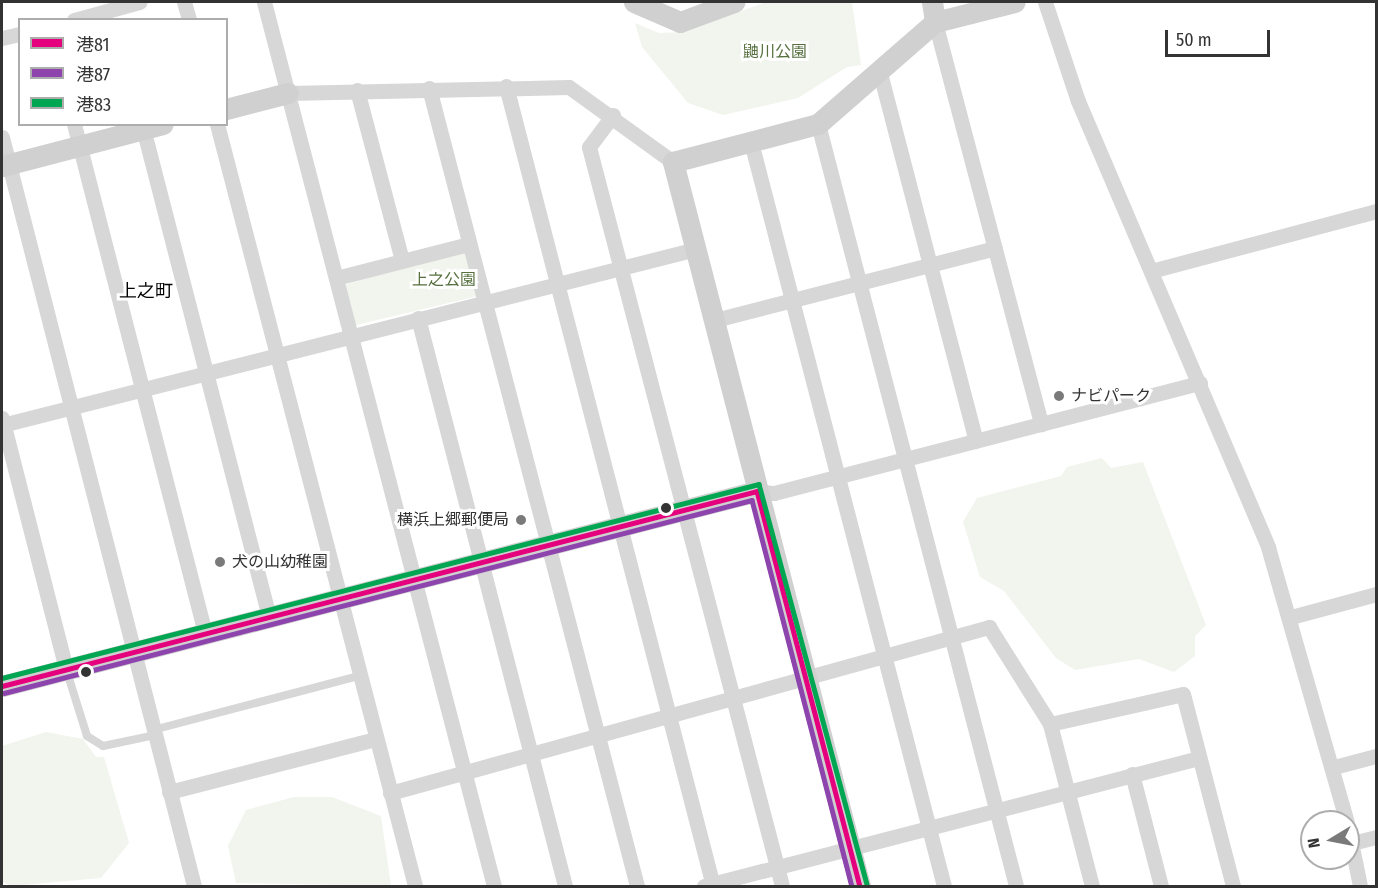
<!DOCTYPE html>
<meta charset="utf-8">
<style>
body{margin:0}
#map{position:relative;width:1378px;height:888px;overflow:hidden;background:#fff;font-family:"Fira Sans Condensed","Noto Sans JP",sans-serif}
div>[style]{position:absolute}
.green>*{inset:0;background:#f1f5ed}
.lane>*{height:8px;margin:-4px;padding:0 4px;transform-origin:4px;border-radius:4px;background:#d7d7d7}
.street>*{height:15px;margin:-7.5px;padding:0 7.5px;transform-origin:7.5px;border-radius:7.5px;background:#d7d7d7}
.secondary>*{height:21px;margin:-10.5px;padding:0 10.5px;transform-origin:10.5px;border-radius:10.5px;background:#d0d0d0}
.bus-1>*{height:4.5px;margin:-2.25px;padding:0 2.25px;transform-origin:2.25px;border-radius:2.25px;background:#e5007d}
.bus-2>*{height:4.5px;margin:-2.25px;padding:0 2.25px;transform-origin:2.25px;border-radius:2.25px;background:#8e44ad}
.bus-3>*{height:4.5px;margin:-2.25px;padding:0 2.25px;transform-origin:2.25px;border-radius:2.25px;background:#00a651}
.dots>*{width:16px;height:16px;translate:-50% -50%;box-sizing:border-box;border:3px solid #fff;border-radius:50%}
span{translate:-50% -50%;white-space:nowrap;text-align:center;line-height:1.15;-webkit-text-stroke:6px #fff;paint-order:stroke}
.park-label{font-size:16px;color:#56703f}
.poi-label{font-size:16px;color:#333}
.left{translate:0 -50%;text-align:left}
.right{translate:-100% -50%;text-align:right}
.neighbourhood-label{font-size:18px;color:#000}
.frame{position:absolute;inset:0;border:3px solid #333;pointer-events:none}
.legend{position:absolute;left:18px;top:18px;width:210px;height:108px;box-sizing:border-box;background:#fff;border:2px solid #adadad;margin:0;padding:8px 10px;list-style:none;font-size:18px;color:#333}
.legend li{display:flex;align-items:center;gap:12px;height:30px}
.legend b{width:30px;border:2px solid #adadad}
.north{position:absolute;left:1300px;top:810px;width:60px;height:60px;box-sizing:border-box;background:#fff;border:2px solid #adadad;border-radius:50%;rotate:260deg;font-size:16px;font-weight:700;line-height:24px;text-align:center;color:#333}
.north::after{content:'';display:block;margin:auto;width:21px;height:27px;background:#7a7a7a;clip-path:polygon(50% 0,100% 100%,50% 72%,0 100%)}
.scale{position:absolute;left:1165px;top:30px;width:105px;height:27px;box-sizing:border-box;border:3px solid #333;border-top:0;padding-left:8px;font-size:18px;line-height:21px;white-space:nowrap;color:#333;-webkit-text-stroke:4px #fff;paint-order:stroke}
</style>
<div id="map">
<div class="green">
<i style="clip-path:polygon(766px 2px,852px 2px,861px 65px,847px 67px,798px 98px,723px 115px,688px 103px,642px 47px,635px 23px,659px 33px,684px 32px)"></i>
<i style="clip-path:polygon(465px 248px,478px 296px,356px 325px,345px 285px)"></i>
<i style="clip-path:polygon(1102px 458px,1111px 468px,1143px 462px,1206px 625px,1195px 636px,1195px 656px,1174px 672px,1139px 659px,1075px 670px,1056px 658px,1004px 591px,980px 577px,963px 522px,977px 498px,1061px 476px,1067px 467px)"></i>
<i style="clip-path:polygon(46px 732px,83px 739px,96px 757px,104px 757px,129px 843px,101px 878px,12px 886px,2px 882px,2px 746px)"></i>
<i style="clip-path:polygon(294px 797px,332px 797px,381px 816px,391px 886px,236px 883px,228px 846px,246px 810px)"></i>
</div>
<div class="lane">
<i style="left:67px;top:672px;width:67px;rotate:72.6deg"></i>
<i style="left:87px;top:736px;width:19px;rotate:32deg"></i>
<i style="left:103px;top:746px;width:53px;rotate:-11.9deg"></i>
<i style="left:153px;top:730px;width:213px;rotate:-14.7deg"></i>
</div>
<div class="street">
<i style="left:184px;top:2px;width:19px;rotate:74deg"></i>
<i style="left:264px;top:2px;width:913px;rotate:75.42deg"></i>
<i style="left:1045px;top:2px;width:104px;rotate:71.6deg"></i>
<i style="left:1078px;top:101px;width:485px;rotate:66.9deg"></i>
<i style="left:1268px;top:547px;width:286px;rotate:74deg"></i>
<i style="left:74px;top:20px;width:68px;rotate:-15.3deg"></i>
<i style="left:935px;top:22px;width:416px;rotate:75.2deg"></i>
<i style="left:2px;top:38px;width:18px;rotate:-13deg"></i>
<i style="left:880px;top:73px;width:380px;rotate:75.4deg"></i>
<i style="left:506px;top:86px;width:826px;rotate:75.49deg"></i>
<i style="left:429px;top:88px;width:825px;rotate:75.39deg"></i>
<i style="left:357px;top:90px;width:176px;rotate:75.2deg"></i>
<i style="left:288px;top:93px;width:281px;rotate:-1.2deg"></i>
<i style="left:569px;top:87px;width:128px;rotate:35.8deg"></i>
<i style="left:613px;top:115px;width:40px;rotate:127deg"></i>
<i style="left:589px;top:147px;width:764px;rotate:75.36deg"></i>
<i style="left:74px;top:124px;width:526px;rotate:75.57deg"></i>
<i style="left:142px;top:124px;width:509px;rotate:75.55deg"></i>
<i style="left:217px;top:124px;width:787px;rotate:75.43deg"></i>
<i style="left:818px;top:124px;width:787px;rotate:75.43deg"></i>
<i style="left:2px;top:137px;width:773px;rotate:75.62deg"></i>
<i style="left:751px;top:142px;width:769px;rotate:75.46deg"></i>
<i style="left:1151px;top:271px;width:233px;rotate:-14.9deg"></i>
<i style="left:336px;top:278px;width:136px;rotate:-14.4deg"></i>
<i style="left:418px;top:318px;width:587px;rotate:75.49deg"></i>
<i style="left:715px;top:320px;width:289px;rotate:-14.4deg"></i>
<i style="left:2px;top:418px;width:259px;rotate:75.7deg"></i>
<i style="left:2px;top:425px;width:716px;rotate:-14.23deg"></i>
<i style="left:757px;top:491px;width:17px;rotate:7deg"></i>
<i style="left:774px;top:493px;width:440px;rotate:-14.5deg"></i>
<i style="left:1291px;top:617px;width:88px;rotate:-15.1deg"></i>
<i style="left:1050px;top:724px;width:167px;rotate:75.5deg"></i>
<i style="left:1334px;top:767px;width:43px;rotate:-14.7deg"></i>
<i style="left:1132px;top:774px;width:116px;rotate:75.5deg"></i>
<i style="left:169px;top:792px;width:214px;rotate:-14.4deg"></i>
<i style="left:390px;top:793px;width:622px;rotate:-15.49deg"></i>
<i style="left:989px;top:627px;width:115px;rotate:57.8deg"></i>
<i style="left:1050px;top:724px;width:136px;rotate:-12.7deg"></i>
<i style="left:1183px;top:694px;width:198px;rotate:75.4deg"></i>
<i style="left:1348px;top:827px;width:60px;rotate:78.5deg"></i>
<i style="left:1352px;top:843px;width:25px;rotate:-14deg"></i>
<i style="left:704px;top:886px;width:511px;rotate:-14.5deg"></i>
</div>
<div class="secondary">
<i style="left:634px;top:2px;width:50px;rotate:23.5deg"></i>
<i style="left:680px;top:22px;width:58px;rotate:-20.3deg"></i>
<i style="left:932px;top:2px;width:20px;rotate:81deg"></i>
<i style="left:226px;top:109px;width:64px;rotate:-14.5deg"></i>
<i style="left:2px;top:166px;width:166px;rotate:-14.6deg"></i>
<i style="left:2px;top:686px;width:780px;rotate:-14.48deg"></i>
<i style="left:860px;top:886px;width:748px;rotate:-104.48deg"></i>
<i style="left:673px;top:162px;width:150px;rotate:-14.7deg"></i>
<i style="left:818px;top:124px;width:155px;rotate:-41.1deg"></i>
<i style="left:935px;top:22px;width:82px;rotate:-14deg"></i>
</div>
<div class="bus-1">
<i style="left:2px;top:686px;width:780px;rotate:-14.48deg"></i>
<i style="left:757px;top:491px;width:408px;rotate:75.4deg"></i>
</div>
<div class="bus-2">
<i style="left:4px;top:693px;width:772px;rotate:-14.47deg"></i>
<i style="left:752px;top:500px;width:399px;rotate:75.5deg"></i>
</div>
<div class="bus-3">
<i style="left:2px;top:678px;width:781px;rotate:-14.37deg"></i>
<i style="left:759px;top:484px;width:414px;rotate:74.9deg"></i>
</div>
<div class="dots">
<i style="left:1059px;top:396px;background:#7a7a7a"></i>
<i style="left:666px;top:508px;background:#333"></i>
<i style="left:521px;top:520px;background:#7a7a7a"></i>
<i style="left:220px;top:562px;background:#7a7a7a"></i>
<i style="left:86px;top:672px;background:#333"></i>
</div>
<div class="park-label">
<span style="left:775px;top:52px">鼬川公園</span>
<span style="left:444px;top:280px">上之公園</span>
</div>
<div class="poi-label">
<span class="left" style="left:1071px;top:396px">ナビパーク</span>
<span class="right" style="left:509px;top:520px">横浜上郷郵便局</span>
<span class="left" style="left:232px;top:562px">犬の山幼稚園</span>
</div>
<div class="neighbourhood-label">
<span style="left:146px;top:291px">上之町</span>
</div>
<div class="frame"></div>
<ul class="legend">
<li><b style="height:8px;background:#e5007d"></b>港81</li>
<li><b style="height:8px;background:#8e44ad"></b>港87</li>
<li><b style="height:8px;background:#00a651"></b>港83</li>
</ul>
<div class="north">N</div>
<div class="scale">50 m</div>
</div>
